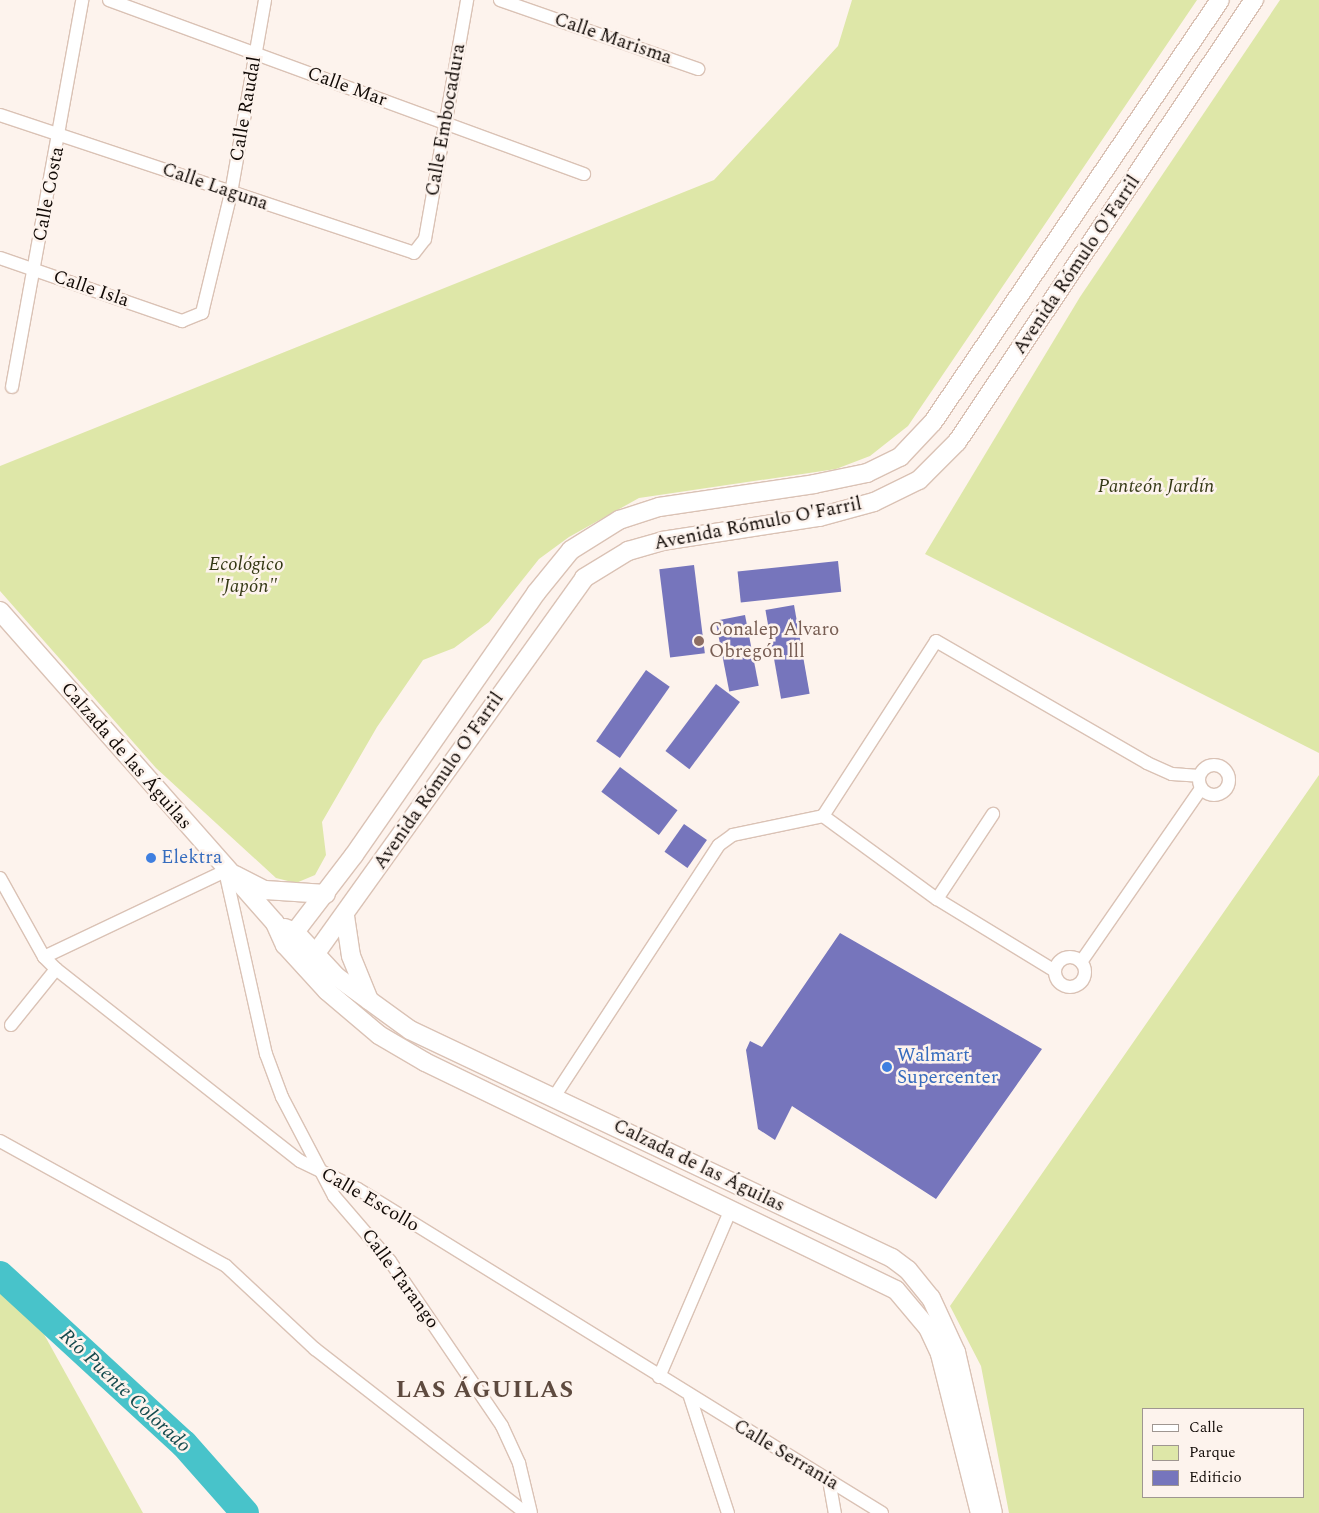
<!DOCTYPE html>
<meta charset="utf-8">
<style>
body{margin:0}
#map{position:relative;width:1319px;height:1513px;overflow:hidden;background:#fdf3ed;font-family:Spectral,serif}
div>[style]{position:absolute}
.green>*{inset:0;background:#dee7a8}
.river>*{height:28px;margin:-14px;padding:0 14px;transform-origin:14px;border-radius:14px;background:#48c3ca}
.building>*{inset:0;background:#7675bc;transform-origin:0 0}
.roads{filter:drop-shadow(1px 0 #dac2b5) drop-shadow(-1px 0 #dac2b5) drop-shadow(0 1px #dac2b5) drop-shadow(0 -1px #dac2b5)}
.street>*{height:12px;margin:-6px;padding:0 6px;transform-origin:6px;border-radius:6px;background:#fff}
.street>.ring{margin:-6px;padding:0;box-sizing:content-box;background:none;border:12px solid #fff;border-radius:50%}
.secondary>*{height:18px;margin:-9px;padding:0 9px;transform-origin:9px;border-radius:9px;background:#fff}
.dots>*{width:14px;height:14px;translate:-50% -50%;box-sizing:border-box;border:2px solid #fdf3ed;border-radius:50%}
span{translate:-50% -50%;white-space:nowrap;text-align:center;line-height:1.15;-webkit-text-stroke:5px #fdf3ed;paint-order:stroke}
.street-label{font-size:19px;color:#110a06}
.park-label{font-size:19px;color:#343814;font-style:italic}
.education-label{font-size:19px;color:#785e54}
.left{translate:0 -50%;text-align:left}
.shop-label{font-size:19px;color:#366cbe}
.water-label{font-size:20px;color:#144a4d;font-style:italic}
.district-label{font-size:24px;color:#5e4a3f;font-weight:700;letter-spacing:1px}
.legend{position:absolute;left:1142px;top:1408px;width:162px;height:90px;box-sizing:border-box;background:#fdf3ed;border:1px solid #9f9691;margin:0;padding:6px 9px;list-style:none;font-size:15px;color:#110a06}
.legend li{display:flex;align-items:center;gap:10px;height:25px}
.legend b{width:25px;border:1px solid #9f9691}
</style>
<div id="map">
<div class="green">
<i style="clip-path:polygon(852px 0,1197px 0,908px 426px,870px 456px,836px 469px,639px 498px,569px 537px,539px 559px,489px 622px,454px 648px,423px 660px,377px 727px,322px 822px,326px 855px,315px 875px,296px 883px,276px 878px,156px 768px,0 591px,0 466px,714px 180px,838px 46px)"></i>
<i style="clip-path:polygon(1280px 0,1319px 0,1319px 753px,925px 554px,1080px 297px)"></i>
<i style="clip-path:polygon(evenodd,1319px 775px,1319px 1513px,1009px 1513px,981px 1366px,950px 1306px,1319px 775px,1143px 1409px,1303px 1409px,1303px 1497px,1143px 1497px,1143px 1409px)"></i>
<i style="clip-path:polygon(0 1271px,30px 1309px,143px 1513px,0 1513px)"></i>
</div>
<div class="river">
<i style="left:0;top:1275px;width:250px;rotate:42.6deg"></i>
<i style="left:184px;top:1444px;width:92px;rotate:48.5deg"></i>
</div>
<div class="building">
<i style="left:838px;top:561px;width:31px;height:101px;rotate:84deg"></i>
<i style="left:694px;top:565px;width:89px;height:35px;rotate:83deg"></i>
<i style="left:794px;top:605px;width:90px;height:29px;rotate:80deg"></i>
<i style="left:745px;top:615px;width:72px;height:30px;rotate:79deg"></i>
<i style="left:646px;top:670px;width:29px;height:87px;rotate:35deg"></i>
<i style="left:716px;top:684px;width:30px;height:84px;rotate:37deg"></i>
<i style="left:620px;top:767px;width:72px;height:31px;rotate:37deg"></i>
<i style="left:684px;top:824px;width:28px;height:34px;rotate:35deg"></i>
<i style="clip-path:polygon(840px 933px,1042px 1049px,936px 1199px,792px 1106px,775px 1140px,758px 1129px,746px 1050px,750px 1041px,762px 1047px)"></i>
</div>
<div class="roads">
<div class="street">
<i style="left:109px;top:0;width:506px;rotate:20.12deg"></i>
<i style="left:500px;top:0;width:210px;rotate:19.2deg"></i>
<i style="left:0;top:115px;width:436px;rotate:18.4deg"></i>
<i style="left:414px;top:253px;width:18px;rotate:-52deg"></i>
<i style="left:425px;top:239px;width:243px;rotate:-80deg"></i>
<i style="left:0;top:258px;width:193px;rotate:19.1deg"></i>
<i style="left:182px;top:321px;width:22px;rotate:-22deg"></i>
<i style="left:202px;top:313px;width:123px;rotate:-76.4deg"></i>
<i style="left:231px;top:193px;width:196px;rotate:-80deg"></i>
<i style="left:12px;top:387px;width:393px;rotate:-79.7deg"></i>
<i class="ring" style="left:1199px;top:765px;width:18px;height:18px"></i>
<i style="left:823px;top:816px;width:141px;rotate:36.1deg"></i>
<i style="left:937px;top:899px;width:138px;rotate:31.4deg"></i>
<i style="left:0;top:878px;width:90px;rotate:60.9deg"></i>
<i style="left:44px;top:957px;width:17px;rotate:45deg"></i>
<i style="left:56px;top:969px;width:310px;rotate:38.2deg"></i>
<i style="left:300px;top:1161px;width:64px;rotate:25.8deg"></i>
<i style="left:358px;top:1189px;width:616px;rotate:31.73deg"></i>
<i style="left:937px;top:899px;width:102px;rotate:-56.6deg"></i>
<i style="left:44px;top:957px;width:200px;rotate:-25.4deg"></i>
<i style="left:225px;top:871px;width:188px;rotate:77.4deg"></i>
<i style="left:266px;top:1054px;width:46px;rotate:69.6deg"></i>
<i style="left:282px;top:1097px;width:112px;rotate:62.3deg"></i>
<i style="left:334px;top:1196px;width:86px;rotate:49.3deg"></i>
<i style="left:390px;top:1261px;width:199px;rotate:55.8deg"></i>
<i style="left:502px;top:1426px;width:41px;rotate:65.3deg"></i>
<i style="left:519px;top:1463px;width:51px;rotate:76.5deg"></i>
<i class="ring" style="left:1055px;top:957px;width:18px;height:18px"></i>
<i style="left:1081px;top:962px;width:211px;rotate:-55.3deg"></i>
<i style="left:11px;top:1025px;width:72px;rotate:-51.2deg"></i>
<i style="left:554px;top:1097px;width:301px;rotate:-56.8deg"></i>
<i style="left:719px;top:845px;width:17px;rotate:-36deg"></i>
<i style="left:733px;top:835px;width:92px;rotate:-11.9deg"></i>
<i style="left:823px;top:816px;width:208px;rotate:-57.1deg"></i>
<i style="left:936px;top:641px;width:244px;rotate:30deg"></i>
<i style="left:1147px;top:763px;width:27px;rotate:24deg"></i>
<i style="left:1172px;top:774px;width:27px;rotate:4deg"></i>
<i style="left:0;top:1141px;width:258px;rotate:28.9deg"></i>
<i style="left:226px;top:1266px;width:122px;rotate:43deg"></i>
<i style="left:315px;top:1349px;width:267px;rotate:37.9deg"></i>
<i style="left:659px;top:1377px;width:183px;rotate:-66.8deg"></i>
<i style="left:690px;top:1397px;width:122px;rotate:71.9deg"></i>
<i style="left:829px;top:1480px;width:34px;rotate:80deg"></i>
</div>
<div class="secondary">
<i style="left:0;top:611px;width:416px;rotate:48.6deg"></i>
<i style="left:275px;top:923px;width:24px;rotate:66deg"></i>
<i style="left:285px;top:945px;width:62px;rotate:47.6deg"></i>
<i style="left:327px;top:991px;width:68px;rotate:40.2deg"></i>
<i style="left:379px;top:1035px;width:53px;rotate:30.4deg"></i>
<i style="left:425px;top:1062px;width:523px;rotate:25.83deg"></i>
<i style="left:896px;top:1290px;width:50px;rotate:49.9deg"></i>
<i style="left:928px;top:1328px;width:29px;rotate:65deg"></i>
<i style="left:940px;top:1354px;width:164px;rotate:75.9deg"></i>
<i style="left:235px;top:875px;width:34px;rotate:27deg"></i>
<i style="left:265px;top:890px;width:61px;rotate:3.8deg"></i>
<i style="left:345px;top:916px;width:40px;rotate:81.5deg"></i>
<i style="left:351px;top:956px;width:48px;rotate:67.8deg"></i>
<i style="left:285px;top:928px;width:11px;rotate:22deg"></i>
<i style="left:295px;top:932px;width:62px;rotate:47deg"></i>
<i style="left:337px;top:977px;width:90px;rotate:36deg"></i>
<i style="left:410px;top:1030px;width:533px;rotate:25.32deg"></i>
<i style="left:892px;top:1258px;width:20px;rotate:37deg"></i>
<i style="left:908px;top:1270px;width:36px;rotate:51deg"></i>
<i style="left:931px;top:1298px;width:60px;rotate:65.2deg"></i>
<i style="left:956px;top:1352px;width:165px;rotate:77.1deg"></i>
<i style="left:285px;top:945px;width:113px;rotate:-52.5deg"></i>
<i style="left:354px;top:855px;width:319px;rotate:-55.2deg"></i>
<i style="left:536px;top:593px;width:55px;rotate:-50.9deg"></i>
<i style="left:571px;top:550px;width:57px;rotate:-32deg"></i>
<i style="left:619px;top:520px;width:42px;rotate:-18deg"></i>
<i style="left:659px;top:507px;width:157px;rotate:-8.4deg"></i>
<i style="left:814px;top:484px;width:54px;rotate:-11.7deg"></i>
<i style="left:867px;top:473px;width:37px;rotate:-26deg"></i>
<i style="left:900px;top:457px;width:48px;rotate:-46.7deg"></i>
<i style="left:933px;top:422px;width:510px;rotate:-55.78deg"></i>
<i style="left:306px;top:967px;width:478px;rotate:-54.4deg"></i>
<i style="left:584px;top:578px;width:52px;rotate:-31.5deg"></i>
<i style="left:628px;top:551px;width:35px;rotate:-16deg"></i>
<i style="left:662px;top:541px;width:159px;rotate:-8.7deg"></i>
<i style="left:819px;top:517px;width:57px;rotate:-15.3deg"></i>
<i style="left:874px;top:502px;width:50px;rotate:-26.1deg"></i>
<i style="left:919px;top:480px;width:54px;rotate:-45deg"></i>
<i style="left:957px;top:442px;width:533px;rotate:-56.1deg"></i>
</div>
</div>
<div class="dots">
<i style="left:699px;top:641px;background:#8d6e63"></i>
<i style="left:151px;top:858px;background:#3f7fe0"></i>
<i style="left:887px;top:1067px;background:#3f7fe0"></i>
</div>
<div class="street-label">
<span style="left:613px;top:39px;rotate:19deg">Calle Marisma</span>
<span style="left:347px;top:87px;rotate:20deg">Calle Mar</span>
<span style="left:246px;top:109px;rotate:-80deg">Calle Raudal</span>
<span style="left:446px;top:120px;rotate:-80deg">Calle Embocadura</span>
<span style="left:215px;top:187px;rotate:19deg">Calle Laguna</span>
<span style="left:49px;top:194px;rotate:-79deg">Calle Costa</span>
<span style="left:1077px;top:265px;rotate:-56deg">Avenida Rómulo O'Farril</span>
<span style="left:91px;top:289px;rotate:19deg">Calle Isla</span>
<span style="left:758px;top:524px;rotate:-11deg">Avenida Rómulo O'Farril</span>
<span style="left:126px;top:756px;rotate:49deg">Calzada de las Águilas</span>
<span style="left:439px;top:781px;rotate:-55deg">Avenida Rómulo O'Farril</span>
<span style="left:699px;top:1166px;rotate:26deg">Calzada de las Águilas</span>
<span style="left:370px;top:1200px;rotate:30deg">Calle Escollo</span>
<span style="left:400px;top:1279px;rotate:54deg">Calle Tarango</span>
<span style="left:786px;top:1455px;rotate:31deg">Calle Serrania</span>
</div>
<div class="park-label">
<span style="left:1156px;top:487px">Panteón Jardín</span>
<span style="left:246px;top:576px">Ecológico<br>"Japón"</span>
</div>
<div class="education-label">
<span class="left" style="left:709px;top:641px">Conalep Alvaro<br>Obregón lll</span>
</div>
<div class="shop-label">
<span class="left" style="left:161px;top:858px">Elektra</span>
<span class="left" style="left:897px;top:1067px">Walmart<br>Supercenter</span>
</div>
<div class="water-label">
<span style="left:125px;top:1391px;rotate:43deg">Río Puente Colorado</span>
</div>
<div class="district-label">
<span style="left:485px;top:1391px">LAS ÁGUILAS</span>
</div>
<ul class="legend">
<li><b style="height:6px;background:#fff"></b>Calle</li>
<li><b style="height:14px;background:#dee7a8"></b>Parque</li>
<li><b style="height:14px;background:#7675bc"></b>Edificio</li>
</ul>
</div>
